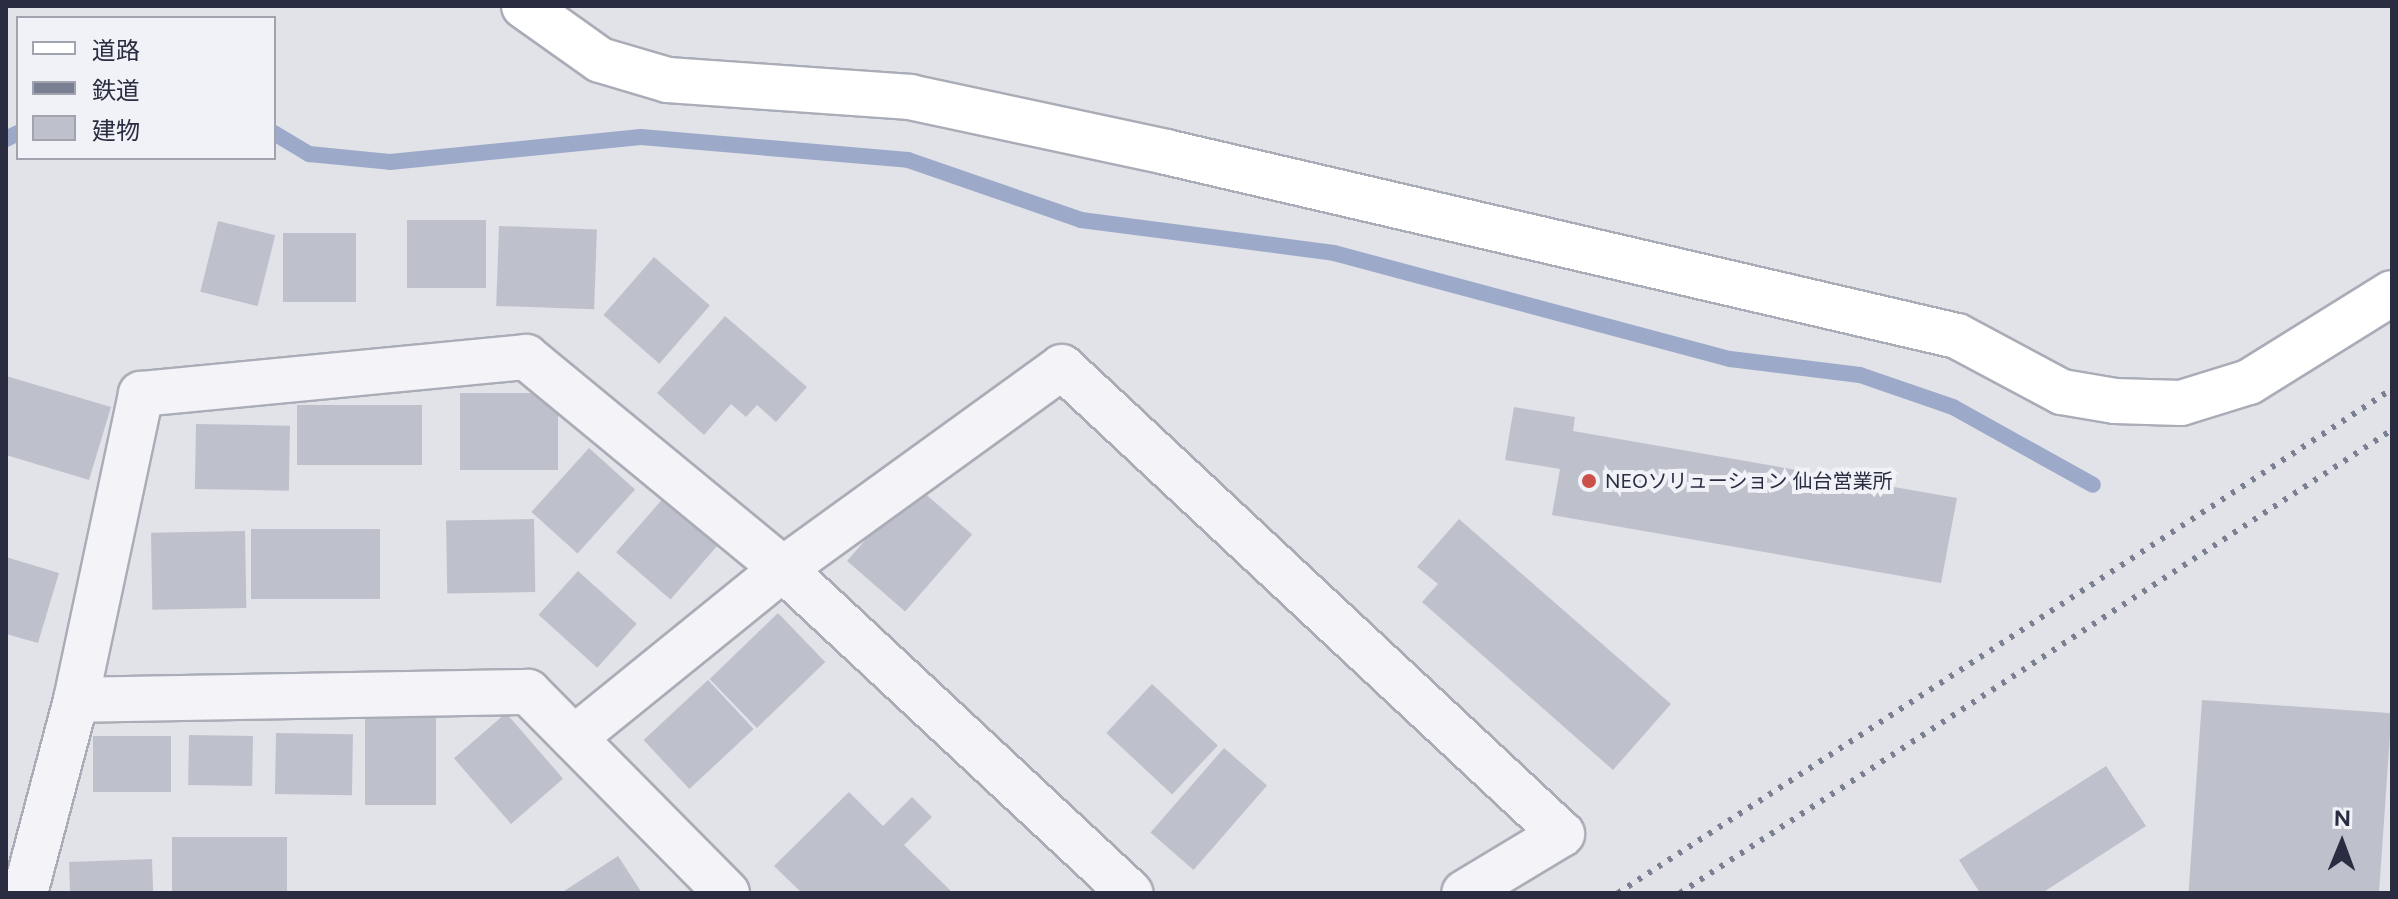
<!DOCTYPE html>
<meta charset="utf-8">
<style>
body{margin:0}
#map{position:relative;width:2398px;height:899px;overflow:hidden;background:#e1e3e9;font-family:Figtree,"Noto Sans JP",sans-serif}
div>[style]{position:absolute}
.stream>*{height:16px;margin:-8px;padding:0 8px;transform-origin:8px;border-radius:8px;background:#9da9c8}
.building>*{inset:0;background:#bec1cc;transform-origin:0 0}
.roads{filter:drop-shadow(2px 0 #aaacb7) drop-shadow(-2px 0 #aaacb7) drop-shadow(0 2px #aaacb7) drop-shadow(0 -2px #aaacb7)}
.street>*{height:44px;margin:-22px;padding:0 22px;transform-origin:22px;border-radius:22px;background:#f4f4f8}
.secondary>*{height:44px;margin:-22px;padding:0 22px;transform-origin:22px;border-radius:22px;background:#fff}
.rail>*{height:6px;margin-top:-3px;transform-origin:0;background:repeating-linear-gradient(90deg,#7b7f92 0 4px,transparent 0 12px)}
.dots>*{width:22px;height:22px;translate:-50% -50%;box-sizing:border-box;border:4px solid #f0f2f7;border-radius:50%}
span{translate:-50% -50%;white-space:nowrap;text-align:center;line-height:1.15;-webkit-text-stroke:8px #f0f2f7;paint-order:stroke}
.poi-label{font-size:20px;color:#2a2d41}
.left{translate:0 -50%;text-align:left}
.frame{position:absolute;inset:0;border:8px solid #2a2d41;pointer-events:none}
.legend{position:absolute;left:16px;top:16px;width:260px;height:144px;box-sizing:border-box;background:#f0f2f7;border:2px solid #a1a3ae;margin:0;padding:10px 14px;list-style:none;font-size:24px;color:#2a2d41}
.legend li{display:flex;align-items:center;gap:16px;height:40px}
.legend b{width:40px;border:2px solid #a1a3ae}
.north{position:absolute;left:2302px;top:803px;width:80px;height:80px;-webkit-text-stroke:6px #f0f2f7;paint-order:stroke;rotate:1deg;font-size:22px;font-weight:700;line-height:32px;text-align:center;color:#2a2d41}
.north::after{content:'';display:block;margin:auto;width:28px;height:36px;background:#2a2d41;clip-path:polygon(50% 0,100% 100%,50% 72%,0 100%)}
</style>
<div id="map">
<div class="stream">
<i style="left:274px;top:133px;width:41px;rotate:31deg"></i>
<i style="left:309px;top:154px;width:81px;rotate:5.6deg"></i>
<i style="left:390px;top:162px;width:252px;rotate:-5.7deg"></i>
<i style="left:641px;top:137px;width:268px;rotate:4.9deg"></i>
<i style="left:908px;top:160px;width:183px;rotate:19.1deg"></i>
<i style="left:1081px;top:220px;width:255px;rotate:7.4deg"></i>
<i style="left:1334px;top:253px;width:410px;rotate:15deg"></i>
<i style="left:1730px;top:359px;width:131px;rotate:7deg"></i>
<i style="left:1860px;top:375px;width:98px;rotate:19deg"></i>
<i style="left:1953px;top:407px;width:160px;rotate:29.1deg"></i>
<i style="left:6px;top:139px;width:13px;rotate:-27deg"></i>
</div>
<div class="building">
<i style="left:407px;top:220px;width:79px;height:68px"></i>
<i style="left:218px;top:221px;width:59px;height:73px;rotate:14deg"></i>
<i style="left:499px;top:226px;width:98px;height:80px;rotate:2deg"></i>
<i style="left:283px;top:233px;width:73px;height:69px"></i>
<i style="left:654px;top:257px;width:74px;height:77px;rotate:41deg"></i>
<i style="clip-path:polygon(725px 316px,807px 387px,776px 422px,757px 405px,746px 417px,731px 404px,704px 435px,657px 393px)"></i>
<i style="clip-path:polygon(6px 376px,111px 407px,89px 480px,6px 455px)"></i>
<i style="left:460px;top:393px;width:98px;height:77px"></i>
<i style="left:297px;top:405px;width:125px;height:60px"></i>
<i style="clip-path:polygon(1514px 407px,1575px 417px,1573px 431px,1957px 498px,1941px 583px,1552px 515px,1560px 469px,1505px 460px)"></i>
<i style="left:196px;top:424px;width:94px;height:65px;rotate:1deg"></i>
<i style="left:589px;top:448px;width:62px;height:86px;rotate:42deg"></i>
<i style="left:914px;top:484px;width:77px;height:102px;rotate:41deg"></i>
<i style="left:666px;top:495px;width:72px;height:76px;rotate:41deg"></i>
<i style="left:534px;top:519px;width:73px;height:88px;rotate:89deg"></i>
<i style="clip-path:polygon(1459px 519px,1671px 704px,1613px 770px,1422px 602px,1438px 584px,1417px 567px)"></i>
<i style="left:380px;top:529px;width:70px;height:129px;rotate:90deg"></i>
<i style="left:245px;top:531px;width:77px;height:94px;rotate:89deg"></i>
<i style="clip-path:polygon(6px 557px,59px 573px,38px 643px,6px 634px)"></i>
<i style="left:578px;top:571px;width:79px;height:59px;rotate:42deg"></i>
<i style="left:778px;top:613px;width:68px;height:95px;rotate:46deg"></i>
<i style="left:708px;top:680px;width:67px;height:88px;rotate:47deg"></i>
<i style="left:1152px;top:684px;width:90px;height:67px;rotate:43deg"></i>
<i style="left:2202px;top:700px;width:190px;height:193px;rotate:4deg"></i>
<i style="left:436px;top:702px;width:103px;height:71px;rotate:90deg"></i>
<i style="left:506px;top:713px;width:87px;height:69px;rotate:49deg"></i>
<i style="left:276px;top:733px;width:77px;height:61px;rotate:1deg"></i>
<i style="left:189px;top:735px;width:64px;height:50px;rotate:1deg"></i>
<i style="left:93px;top:736px;width:78px;height:56px"></i>
<i style="left:1224px;top:748px;width:57px;height:112px;rotate:41deg"></i>
<i style="clip-path:polygon(2106px 766px,2146px 826px,2042px 893px,1980px 893px,1959px 860px)"></i>
<i style="clip-path:polygon(849px 792px,883px 826px,912px 797px,932px 817px,904px 845px,953px 893px,802px 893px,774px 866px)"></i>
<i style="left:172px;top:837px;width:115px;height:56px"></i>
<i style="clip-path:polygon(618px 856px,642px 893px,561px 893px)"></i>
<i style="left:152px;top:859px;width:34px;height:83px;rotate:88deg"></i>
</div>
<div class="roads">
<div class="street">
<i style="left:574px;top:738px;width:269px;rotate:-39deg"></i>
<i style="left:783px;top:569px;width:344px;rotate:-35.9deg"></i>
<i style="left:1062px;top:367px;width:684px;rotate:43.05deg"></i>
<i style="left:1562px;top:834px;width:114px;rotate:149deg"></i>
<i style="left:25px;top:893px;width:200px;rotate:-75.2deg"></i>
<i style="left:727px;top:893px;width:283px;rotate:-134.7deg"></i>
<i style="left:528px;top:692px;width:452px;rotate:179deg"></i>
<i style="left:76px;top:700px;width:313px;rotate:-78deg"></i>
<i style="left:141px;top:394px;width:387px;rotate:-5.5deg"></i>
<i style="left:526px;top:357px;width:333px;rotate:39.5deg"></i>
<i style="left:783px;top:569px;width:475px;rotate:43deg"></i>
</div>
<div class="secondary">
<i style="left:524px;top:6px;width:93px;rotate:35.4deg"></i>
<i style="left:600px;top:60px;width:71px;rotate:16.4deg"></i>
<i style="left:668px;top:80px;width:243px;rotate:4deg"></i>
<i style="left:910px;top:97px;width:262px;rotate:12.1deg"></i>
<i style="left:1166px;top:152px;width:812px;rotate:13.1deg"></i>
<i style="left:1957px;top:336px;width:119px;rotate:28.1deg"></i>
<i style="left:2062px;top:392px;width:54px;rotate:9.6deg"></i>
<i style="left:2115px;top:401px;width:66px;rotate:1.7deg"></i>
<i style="left:2181px;top:403px;width:71px;rotate:-17.2deg"></i>
<i style="left:2249px;top:382px;width:168px;rotate:-31.9deg"></i>
</div>
</div>
<div class="rail">
<i style="left:1618px;top:893px;width:924px;rotate:-33.07deg"></i>
<i style="left:1680px;top:893px;width:849px;rotate:-33.04deg"></i>
</div>
<div class="dots">
<i style="left:1589px;top:481px;background:#cb5049"></i>
</div>
<div class="poi-label">
<span class="left" style="left:1605px;top:481px">NEOソリューション 仙台営業所</span>
</div>
<div class="frame"></div>
<ul class="legend">
<li><b style="height:10px;background:#fff"></b>道路</li>
<li><b style="height:10px;background:#7b7f92"></b>鉄道</li>
<li><b style="height:22px;background:#bec1cc"></b>建物</li>
</ul>
<div class="north">N</div>
</div>
